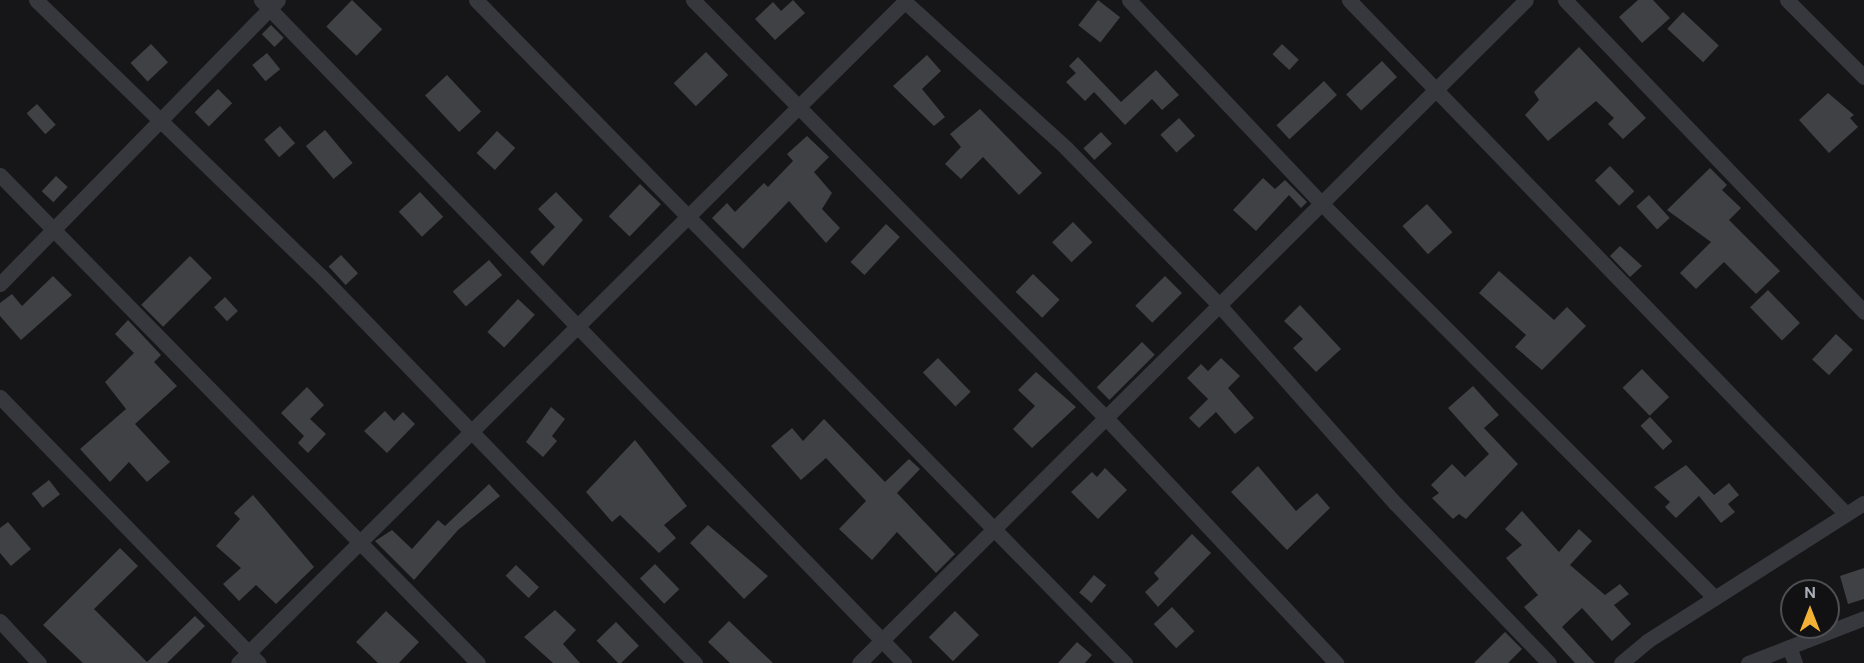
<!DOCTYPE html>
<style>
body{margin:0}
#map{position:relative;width:1864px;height:663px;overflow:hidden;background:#161618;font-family:"DM Sans",sans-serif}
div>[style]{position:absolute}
.building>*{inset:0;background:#404145;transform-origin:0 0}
.minor>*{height:15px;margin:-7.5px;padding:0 7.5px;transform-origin:7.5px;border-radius:7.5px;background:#37383d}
span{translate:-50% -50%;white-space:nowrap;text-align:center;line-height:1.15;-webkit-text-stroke:6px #111113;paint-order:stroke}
.north{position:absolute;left:1780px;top:579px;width:60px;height:60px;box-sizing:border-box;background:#111113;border:2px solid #4d4f55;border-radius:50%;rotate:0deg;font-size:16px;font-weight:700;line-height:24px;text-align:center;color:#a8adb8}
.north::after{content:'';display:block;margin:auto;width:21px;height:27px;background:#f2b134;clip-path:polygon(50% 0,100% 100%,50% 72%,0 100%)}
</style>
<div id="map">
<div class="building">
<i style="left:352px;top:0;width:42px;height:37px;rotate:44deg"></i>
<i style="clip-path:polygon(793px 0,805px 13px,775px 40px,755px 19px,773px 2px,781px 11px)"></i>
<i style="left:1098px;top:0;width:28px;height:32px;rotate:38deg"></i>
<i style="clip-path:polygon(1638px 0,1653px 0,1670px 18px,1642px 43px,1619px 17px)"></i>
<i style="left:1683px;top:12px;width:49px;height:23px;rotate:43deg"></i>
<i style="left:271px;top:25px;width:18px;height:13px;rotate:45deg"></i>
<i style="left:151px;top:44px;width:25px;height:28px;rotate:47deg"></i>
<i style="left:1282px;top:44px;width:23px;height:14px;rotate:43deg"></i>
<i style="clip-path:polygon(1579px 47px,1646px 118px,1623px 139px,1608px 124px,1614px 118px,1596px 101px,1548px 141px,1525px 115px,1539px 100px,1534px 92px)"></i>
<i style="left:706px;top:52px;width:32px;height:45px;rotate:46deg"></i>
<i style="left:267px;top:53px;width:21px;height:19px;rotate:51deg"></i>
<i style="clip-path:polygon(927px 55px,941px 71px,922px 89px,945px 117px,934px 126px,893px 86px)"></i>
<i style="clip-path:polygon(1078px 57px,1121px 102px,1156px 70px,1179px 95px,1162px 110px,1152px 99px,1125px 125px,1094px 92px,1085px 101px,1066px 82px,1076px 73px,1069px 66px)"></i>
<i style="left:1382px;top:61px;width:22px;height:49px;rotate:47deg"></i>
<i style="left:447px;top:75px;width:50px;height:30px;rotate:47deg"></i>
<i style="left:1324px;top:81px;width:19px;height:65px;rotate:47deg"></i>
<i style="left:218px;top:89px;width:20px;height:33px;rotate:45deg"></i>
<i style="clip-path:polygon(1828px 93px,1854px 115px,1850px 118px,1858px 127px,1829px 153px,1799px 120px)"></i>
<i style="left:37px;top:104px;width:28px;height:14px;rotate:48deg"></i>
<i style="clip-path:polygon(980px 109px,1042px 173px,1019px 195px,983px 157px,961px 179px,945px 164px,961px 147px,950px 134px)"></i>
<i style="left:1179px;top:118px;width:24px;height:25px;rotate:48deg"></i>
<i style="left:280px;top:126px;width:23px;height:21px;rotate:49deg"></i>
<i style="left:325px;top:130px;width:43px;height:25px;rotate:50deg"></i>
<i style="left:497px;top:131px;width:25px;height:30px;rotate:43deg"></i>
<i style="left:1101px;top:132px;width:16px;height:24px;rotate:47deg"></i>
<i style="clip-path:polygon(807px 136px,829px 157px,814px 172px,832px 193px,822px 209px,840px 228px,826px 243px,789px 201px,743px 249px,712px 218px,727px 203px,735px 212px,764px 183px,768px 187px,793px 161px,787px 154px)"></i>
<i style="left:1610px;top:166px;width:35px;height:21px;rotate:46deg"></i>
<i style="clip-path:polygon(1710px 168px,1727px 185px,1722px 190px,1741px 208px,1729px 220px,1780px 271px,1756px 294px,1724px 262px,1696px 289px,1680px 273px,1711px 242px,1667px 210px)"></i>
<i style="left:56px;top:176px;width:16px;height:21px;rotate:43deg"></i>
<i style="clip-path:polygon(1263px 178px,1275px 189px,1285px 180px,1307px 202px,1301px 208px,1289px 195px,1256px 231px,1233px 210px)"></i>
<i style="left:640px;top:184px;width:29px;height:45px;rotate:44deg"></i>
<i style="left:420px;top:192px;width:34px;height:29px;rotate:47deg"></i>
<i style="clip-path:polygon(556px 192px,583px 220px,543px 266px,530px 252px,555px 227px,538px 209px)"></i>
<i style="left:1649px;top:195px;width:31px;height:17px;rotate:48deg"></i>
<i style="left:1427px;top:204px;width:38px;height:33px;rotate:48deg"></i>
<i style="left:1073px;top:222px;width:28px;height:29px;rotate:46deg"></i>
<i style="left:886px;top:224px;width:19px;height:52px;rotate:43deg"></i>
<i style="clip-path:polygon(1620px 246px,1642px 266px,1630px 277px,1610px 256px)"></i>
<i style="left:341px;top:255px;width:25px;height:17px;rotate:47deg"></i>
<i style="left:190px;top:256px;width:31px;height:69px;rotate:45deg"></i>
<i style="left:489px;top:260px;width:20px;height:48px;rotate:49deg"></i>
<i style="clip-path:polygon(1499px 271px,1554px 320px,1567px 307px,1586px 326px,1542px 370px,1515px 347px,1526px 335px,1479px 293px)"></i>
<i style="left:1033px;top:274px;width:37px;height:25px;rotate:44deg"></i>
<i style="clip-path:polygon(53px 276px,72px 295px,21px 340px,0 316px,0 303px,12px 294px,22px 306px)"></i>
<i style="left:1165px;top:276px;width:24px;height:42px;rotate:45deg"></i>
<i style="left:1768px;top:290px;width:46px;height:25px;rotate:46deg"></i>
<i style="left:225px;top:297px;width:19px;height:15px;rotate:47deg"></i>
<i style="left:518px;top:299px;width:23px;height:45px;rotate:43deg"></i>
<i style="clip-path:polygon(1300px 305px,1341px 349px,1316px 372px,1293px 348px,1303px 339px,1284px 321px)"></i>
<i style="clip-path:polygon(128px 320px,161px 355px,154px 362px,177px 386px,135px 424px,170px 462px,147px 482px,129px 462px,110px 482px,80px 449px,126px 409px,105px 382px,134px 353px,115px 334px)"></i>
<i style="left:1836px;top:334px;width:23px;height:35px;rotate:43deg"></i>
<i style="left:1142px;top:342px;width:18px;height:64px;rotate:45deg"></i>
<i style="left:938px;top:358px;width:47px;height:21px;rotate:46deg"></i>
<i style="clip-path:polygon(1221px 358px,1240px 376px,1228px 388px,1254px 418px,1235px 434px,1216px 412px,1199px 428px,1189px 418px,1208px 399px,1187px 378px,1201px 364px,1208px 371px)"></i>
<i style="left:1642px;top:369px;width:39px;height:27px;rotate:46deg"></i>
<i style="clip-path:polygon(1036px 372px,1076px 407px,1032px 448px,1013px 429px,1035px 406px,1018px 390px)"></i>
<i style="clip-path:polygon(1473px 386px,1499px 415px,1484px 428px,1518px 464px,1466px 519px,1459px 514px,1453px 519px,1432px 498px,1439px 493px,1431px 485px,1452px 464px,1465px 477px,1489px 454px,1448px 408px)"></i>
<i style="clip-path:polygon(307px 387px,324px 405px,310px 419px,326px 434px,308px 453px,298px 443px,304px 436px,281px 413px)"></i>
<i style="clip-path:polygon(551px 407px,565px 419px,552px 436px,557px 441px,543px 457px,526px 442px)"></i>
<i style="clip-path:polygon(385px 411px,394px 421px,403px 412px,415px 424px,387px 453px,364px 431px)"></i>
<i style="left:1650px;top:417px;width:33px;height:13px;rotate:47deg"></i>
<i style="clip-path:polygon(824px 419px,885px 482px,909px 459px,920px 469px,897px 493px,955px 554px,936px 573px,897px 532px,872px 560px,839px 529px,866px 501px,826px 458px,801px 480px,771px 446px,792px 428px,803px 441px)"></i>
<i style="clip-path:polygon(635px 440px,687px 506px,664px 525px,676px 538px,659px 553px,620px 515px,612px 522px,586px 492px)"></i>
<i style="clip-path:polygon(1686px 465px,1714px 495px,1729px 483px,1739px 495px,1728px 504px,1735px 512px,1721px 523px,1699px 496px,1676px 518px,1665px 507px,1670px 502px,1654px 487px)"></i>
<i style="clip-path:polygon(1258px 466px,1296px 511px,1317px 493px,1330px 508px,1287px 550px,1231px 492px)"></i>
<i style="clip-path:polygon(1105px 468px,1127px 490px,1098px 519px,1071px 492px,1092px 472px,1097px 477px)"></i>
<i style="left:49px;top:480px;width:18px;height:22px;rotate:52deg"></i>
<i style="clip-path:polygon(489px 484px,500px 496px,458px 530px,414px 580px,375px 541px,392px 530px,412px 549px,438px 520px,445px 526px)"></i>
<i style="clip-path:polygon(253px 495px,314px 567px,276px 604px,256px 585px,239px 601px,223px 584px,241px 568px,216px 546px,240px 519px,234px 513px)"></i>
<i style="clip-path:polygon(1522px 511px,1559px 552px,1579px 529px,1592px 541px,1570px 565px,1605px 595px,1620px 584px,1629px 594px,1614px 605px,1631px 624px,1612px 641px,1582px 608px,1562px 627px,1595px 663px,1575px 663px,1524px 607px,1538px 595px,1506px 558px,1522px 545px,1505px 529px)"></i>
<i style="clip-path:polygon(8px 522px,31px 549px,11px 566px,0 553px,0 528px)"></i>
<i style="clip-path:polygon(708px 525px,768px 576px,744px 599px,690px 543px)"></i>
<i style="clip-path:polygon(1192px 534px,1211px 553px,1158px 607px,1145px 592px,1159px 579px,1154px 573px)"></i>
<i style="clip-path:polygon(120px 548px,138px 566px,94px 609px,147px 662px,195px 616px,205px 626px,167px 663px,83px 663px,43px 625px)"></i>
<i style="left:655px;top:564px;width:35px;height:21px;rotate:46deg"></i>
<i style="left:516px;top:565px;width:32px;height:15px;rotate:44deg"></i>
<i style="clip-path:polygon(1864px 568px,1864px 599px,1848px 604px,1840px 576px)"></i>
<i style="left:1094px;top:575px;width:16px;height:23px;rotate:40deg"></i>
<i style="left:1172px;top:607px;width:33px;height:25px;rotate:47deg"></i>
<i style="clip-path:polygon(555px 610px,576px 630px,563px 644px,580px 663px,553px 663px,524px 637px)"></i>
<i style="clip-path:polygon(386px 611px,419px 642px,399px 663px,378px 663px,356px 642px)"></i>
<i style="left:955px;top:611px;width:34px;height:37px;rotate:45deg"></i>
<i style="clip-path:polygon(729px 621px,773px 663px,730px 663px,708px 642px)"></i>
<i style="left:616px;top:622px;width:33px;height:27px;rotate:46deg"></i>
<i style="clip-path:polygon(1505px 632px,1522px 649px,1508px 663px,1474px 663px)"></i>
<i style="clip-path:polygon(1077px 642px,1092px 655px,1085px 663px,1058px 663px)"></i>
</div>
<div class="minor">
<i style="left:36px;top:0;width:398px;rotate:44.1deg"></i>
<i style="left:322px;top:277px;width:537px;rotate:45.98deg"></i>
<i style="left:261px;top:0;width:924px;rotate:45.88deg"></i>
<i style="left:476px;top:0;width:928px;rotate:45.61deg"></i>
<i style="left:693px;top:0;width:589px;rotate:45.34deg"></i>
<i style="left:1107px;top:419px;width:335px;rotate:46.8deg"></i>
<i style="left:903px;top:0;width:220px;rotate:42.2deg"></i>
<i style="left:1066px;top:148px;width:221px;rotate:45.7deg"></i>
<i style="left:1220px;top:306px;width:264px;rotate:48.4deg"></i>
<i style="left:1395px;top:503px;width:222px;rotate:46.1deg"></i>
<i style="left:1129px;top:0;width:281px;rotate:46.6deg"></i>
<i style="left:1322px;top:204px;width:556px;rotate:45.07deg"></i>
<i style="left:1349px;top:0;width:715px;rotate:45.96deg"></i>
<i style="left:1565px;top:0;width:432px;rotate:46.2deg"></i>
<i style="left:1787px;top:0;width:109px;rotate:45deg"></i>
<i style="left:0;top:175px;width:683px;rotate:45.59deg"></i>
<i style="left:0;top:284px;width:397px;rotate:-45.6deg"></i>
<i style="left:0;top:397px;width:371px;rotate:45.8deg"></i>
<i style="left:0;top:621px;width:57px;rotate:47.1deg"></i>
<i style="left:1789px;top:647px;width:17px;rotate:69deg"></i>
<i style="left:238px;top:663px;width:941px;rotate:-44.78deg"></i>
<i style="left:859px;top:663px;width:940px;rotate:-44.83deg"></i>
<i style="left:1621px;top:663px;width:34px;rotate:-40deg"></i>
<i style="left:1647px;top:641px;width:257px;rotate:-32.5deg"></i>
<i style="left:1748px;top:663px;width:124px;rotate:-21.2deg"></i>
</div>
<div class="north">N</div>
</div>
